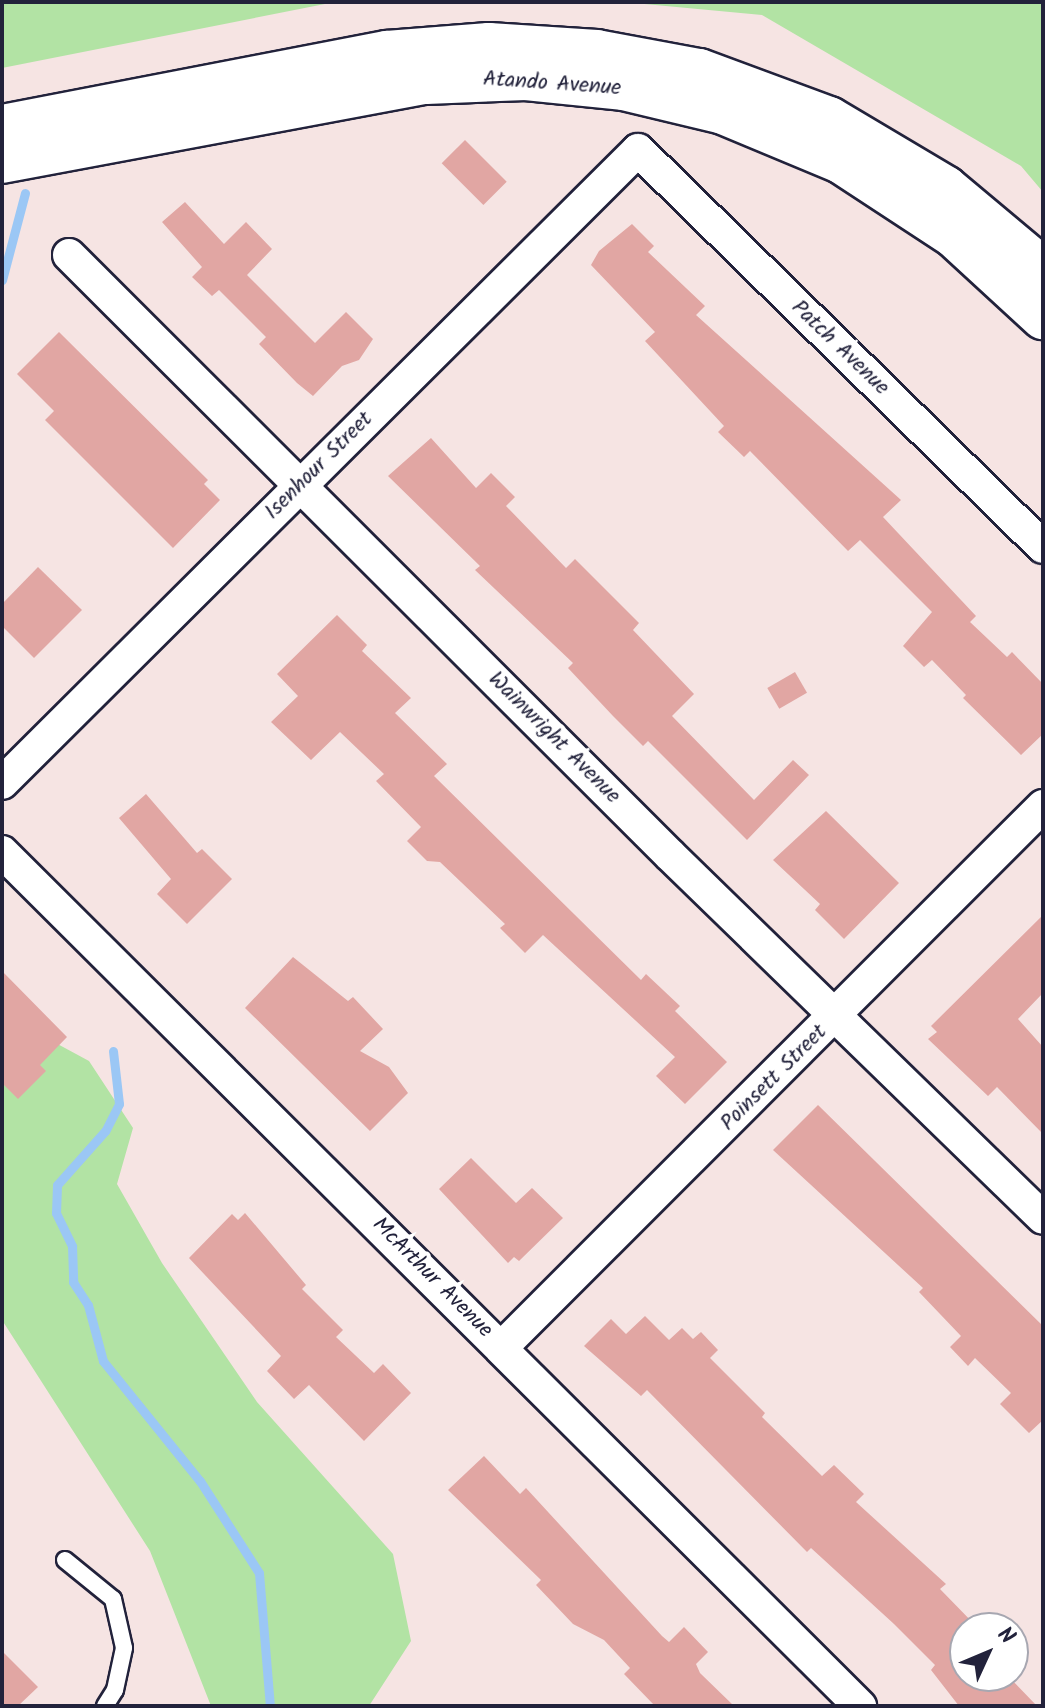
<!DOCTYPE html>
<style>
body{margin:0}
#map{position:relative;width:1045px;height:1708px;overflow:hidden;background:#f6e4e3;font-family:Kalam,sans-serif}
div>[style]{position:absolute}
.green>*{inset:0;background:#b2e3a4}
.stream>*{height:9px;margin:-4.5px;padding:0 4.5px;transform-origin:4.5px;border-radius:4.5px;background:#9bc7f5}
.building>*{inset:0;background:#e1a6a3;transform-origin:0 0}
.roads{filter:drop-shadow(2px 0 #22223b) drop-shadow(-2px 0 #22223b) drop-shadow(0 2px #22223b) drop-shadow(0 -2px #22223b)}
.service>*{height:16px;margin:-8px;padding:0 8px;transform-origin:8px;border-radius:8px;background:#fff}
.minor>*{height:32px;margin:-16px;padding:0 16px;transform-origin:16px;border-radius:16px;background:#fff}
.secondary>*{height:44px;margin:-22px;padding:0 22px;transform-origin:22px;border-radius:22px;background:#fff}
span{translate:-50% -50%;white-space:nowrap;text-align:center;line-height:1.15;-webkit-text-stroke:8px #fff;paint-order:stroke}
.street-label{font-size:22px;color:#22223b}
.frame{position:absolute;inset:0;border:4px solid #22223b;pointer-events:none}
.north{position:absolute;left:949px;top:1612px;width:80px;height:80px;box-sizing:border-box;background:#fff;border:2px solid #a7a7b1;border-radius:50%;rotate:46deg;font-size:22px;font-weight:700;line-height:32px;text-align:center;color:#22223b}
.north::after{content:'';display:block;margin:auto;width:28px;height:36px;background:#22223b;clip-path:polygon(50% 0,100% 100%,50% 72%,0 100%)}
</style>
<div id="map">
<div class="green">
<i style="clip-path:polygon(2px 2px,335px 2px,2px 68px)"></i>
<i style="clip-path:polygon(623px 2px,1043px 2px,1043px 192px,1021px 166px,762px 15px)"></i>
<i style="clip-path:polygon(2px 1014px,89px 1061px,133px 1128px,117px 1184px,162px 1263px,257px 1402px,393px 1554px,411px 1641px,369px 1706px,211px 1706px,150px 1551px,2px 1320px)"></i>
</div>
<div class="stream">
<i style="left:2px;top:280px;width:90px;rotate:-75.2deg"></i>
<i style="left:113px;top:1051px;width:53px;rotate:83.5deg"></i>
<i style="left:119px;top:1104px;width:30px;rotate:117deg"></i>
<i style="left:105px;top:1131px;width:72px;rotate:131.6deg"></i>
<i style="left:57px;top:1185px;width:28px;rotate:92deg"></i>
<i style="left:56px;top:1213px;width:37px;rotate:64deg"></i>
<i style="left:72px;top:1246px;width:36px;rotate:88deg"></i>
<i style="left:73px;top:1282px;width:27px;rotate:57deg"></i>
<i style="left:88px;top:1305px;width:58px;rotate:75deg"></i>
<i style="left:103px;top:1361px;width:154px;rotate:51.1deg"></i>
<i style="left:200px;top:1481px;width:109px;rotate:57.3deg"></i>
<i style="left:259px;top:1573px;width:133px;rotate:85.3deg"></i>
</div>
<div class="building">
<i style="left:465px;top:140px;width:59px;height:33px;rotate:45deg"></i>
<i style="clip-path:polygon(185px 202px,224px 244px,246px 222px,272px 249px,247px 275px,315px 343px,346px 312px,373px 339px,359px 360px,342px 366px,313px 396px,297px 383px,259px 344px,266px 337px,219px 290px,212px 296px,192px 277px,202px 267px,162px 222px)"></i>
<i style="clip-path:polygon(632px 224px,654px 246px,648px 252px,705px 306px,696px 315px,901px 500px,883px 517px,976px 616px,970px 622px,1007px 657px,1012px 652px,1043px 684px,1043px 734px,1021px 755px,963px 698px,966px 695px,932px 660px,924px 667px,903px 646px,932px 612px,860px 540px,848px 551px,750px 451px,744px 457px,718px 432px,724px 426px,645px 341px,655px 332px,591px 265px,599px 251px)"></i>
<i style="clip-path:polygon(59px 332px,208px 480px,204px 484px,220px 500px,173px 548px,45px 420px,54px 411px,17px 374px)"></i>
<i style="clip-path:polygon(431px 438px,476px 488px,491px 473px,515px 497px,506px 506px,566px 568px,575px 559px,639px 623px,633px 630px,694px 694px,672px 716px,754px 800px,793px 760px,809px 775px,747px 840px,648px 741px,643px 746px,613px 716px,568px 668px,573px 663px,475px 570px,480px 566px,388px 476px)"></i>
<i style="clip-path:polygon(38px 567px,82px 610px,34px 658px,2px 626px,2px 604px)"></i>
<i style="clip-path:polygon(337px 615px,367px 645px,362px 651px,411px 698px,395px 713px,447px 764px,434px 776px,641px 980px,646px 974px,680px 1006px,675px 1011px,727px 1062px,685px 1104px,656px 1076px,675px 1057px,543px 935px,525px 953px,500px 928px,505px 924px,440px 862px,427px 861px,407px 841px,421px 827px,376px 781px,384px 774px,340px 732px,311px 760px,271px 722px,298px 696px,277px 674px)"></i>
<i style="left:795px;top:672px;width:24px;height:32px;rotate:60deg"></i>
<i style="clip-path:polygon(146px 794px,197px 853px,202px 849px,232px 879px,187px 924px,157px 894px,171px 879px,119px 818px)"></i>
<i style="clip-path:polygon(826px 811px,899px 883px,844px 939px,815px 910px,820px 904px,773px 860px)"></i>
<i style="clip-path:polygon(1043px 915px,1043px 993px,1018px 1019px,1043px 1047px,1043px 1134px,997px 1087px,988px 1096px,928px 1039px,937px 1032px,931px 1026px)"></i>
<i style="clip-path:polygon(293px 957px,348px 1001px,353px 997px,383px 1029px,360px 1051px,389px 1067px,408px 1093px,370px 1131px,245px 1008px)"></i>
<i style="clip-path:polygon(2px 971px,67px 1037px,40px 1065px,46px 1071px,18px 1099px,2px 1083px)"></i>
<i style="clip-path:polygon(818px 1105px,1043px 1326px,1043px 1420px,1029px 1433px,1000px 1404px,1011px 1393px,975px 1358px,968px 1366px,950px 1347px,961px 1336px,919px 1292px,923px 1288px,773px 1150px)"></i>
<i style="clip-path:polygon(471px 1158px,516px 1203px,532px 1188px,563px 1218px,519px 1261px,514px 1257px,508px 1263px,439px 1189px)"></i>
<i style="clip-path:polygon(245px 1213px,306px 1285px,302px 1289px,343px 1330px,336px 1337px,374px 1373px,383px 1364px,411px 1393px,364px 1441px,309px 1385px,294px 1399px,267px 1371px,281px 1356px,189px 1258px,232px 1214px,238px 1220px)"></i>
<i style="clip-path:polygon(645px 1316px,669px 1340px,682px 1328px,693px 1339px,701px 1332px,718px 1350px,710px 1358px,765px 1413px,762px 1417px,822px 1476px,834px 1465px,864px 1494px,856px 1502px,946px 1584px,940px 1589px,978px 1628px,961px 1628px,965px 1676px,1008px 1676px,1037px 1706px,959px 1706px,931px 1670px,935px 1665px,894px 1624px,811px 1548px,807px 1552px,647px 1390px,641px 1396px,584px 1346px,611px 1319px,626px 1334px)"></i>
<i style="clip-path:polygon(484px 1456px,520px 1494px,526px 1488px,662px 1636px,669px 1642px,684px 1627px,708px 1652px,696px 1664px,700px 1673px,734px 1706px,655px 1706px,624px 1674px,630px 1668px,604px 1640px,573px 1624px,536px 1585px,541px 1580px,448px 1490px)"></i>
<i style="clip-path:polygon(2px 1651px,38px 1687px,18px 1706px,2px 1706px)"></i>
</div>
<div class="roads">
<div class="service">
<i style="left:65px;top:1560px;width:62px;rotate:39.1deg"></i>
<i style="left:113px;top:1599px;width:50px;rotate:77.3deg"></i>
<i style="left:124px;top:1648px;width:43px;rotate:102.1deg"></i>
<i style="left:115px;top:1690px;width:19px;rotate:122deg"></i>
</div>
<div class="minor">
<i style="left:69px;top:255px;width:849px;rotate:44.95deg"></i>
<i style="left:670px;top:855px;width:520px;rotate:44.22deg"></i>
<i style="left:2px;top:783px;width:897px;rotate:-44.86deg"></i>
<i style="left:638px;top:150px;width:567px;rotate:44.43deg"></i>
<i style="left:2px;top:852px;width:1211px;rotate:44.87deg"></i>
<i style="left:502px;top:1347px;width:765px;rotate:-45deg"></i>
</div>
<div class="secondary">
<i style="left:2px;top:127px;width:392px;rotate:-10.9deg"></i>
<i style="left:387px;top:53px;width:102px;rotate:-4.5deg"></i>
<i style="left:489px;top:45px;width:108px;rotate:3.7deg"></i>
<i style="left:597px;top:52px;width:104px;rotate:10.6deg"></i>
<i style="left:699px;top:71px;width:139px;rotate:20.3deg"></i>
<i style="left:829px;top:119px;width:135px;rotate:30.7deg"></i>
<i style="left:945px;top:188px;width:128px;rotate:39.9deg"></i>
<i style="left:2px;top:161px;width:431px;rotate:-10.6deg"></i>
<i style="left:426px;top:82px;width:100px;rotate:-2.3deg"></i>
<i style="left:526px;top:78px;width:99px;rotate:5.8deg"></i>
<i style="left:624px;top:88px;width:102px;rotate:13.6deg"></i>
<i style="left:723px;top:112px;width:128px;rotate:22.6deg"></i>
<i style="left:841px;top:161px;width:136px;rotate:33.3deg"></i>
<i style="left:955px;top:236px;width:120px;rotate:42.6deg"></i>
</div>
</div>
<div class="street-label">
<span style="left:552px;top:84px;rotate:4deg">Atando Avenue</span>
<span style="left:840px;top:348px;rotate:44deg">Patch Avenue</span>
<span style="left:319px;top:466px;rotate:-45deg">Isenhour Street</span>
<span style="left:554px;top:738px;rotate:45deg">Wainwright Avenue</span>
<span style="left:774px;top:1078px;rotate:-45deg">Poinsett Street</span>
<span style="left:432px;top:1278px;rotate:45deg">McArthur Avenue</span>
</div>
<div class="frame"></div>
<div class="north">N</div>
</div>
